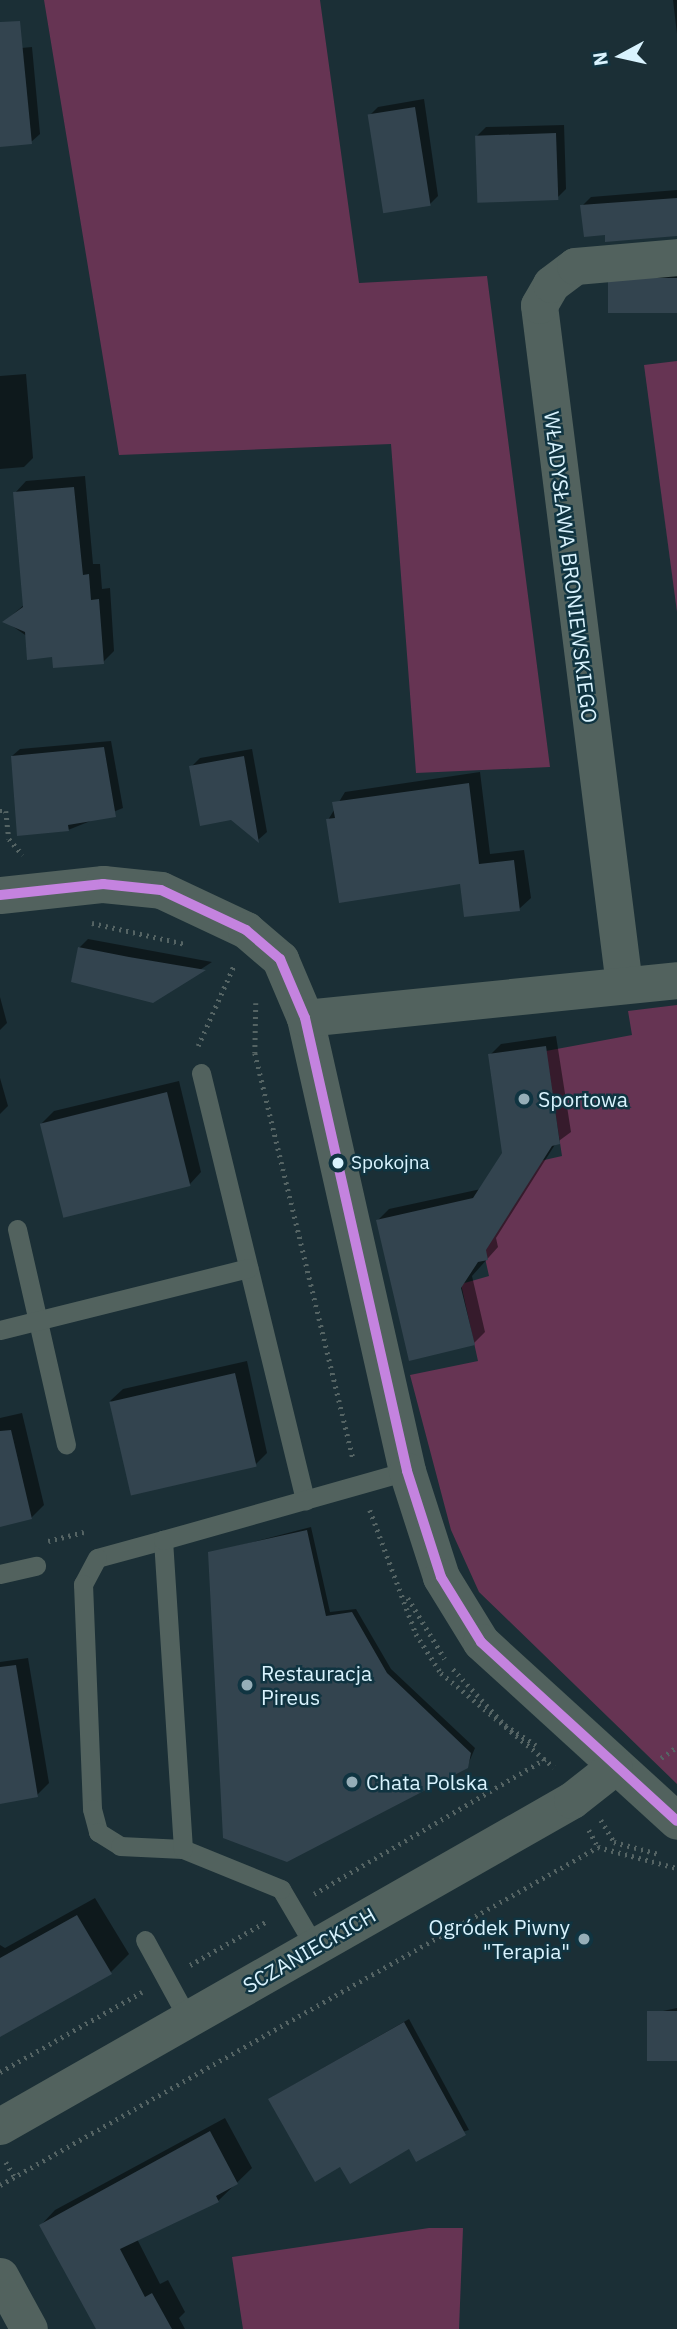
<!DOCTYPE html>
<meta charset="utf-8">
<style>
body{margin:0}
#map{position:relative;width:677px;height:2329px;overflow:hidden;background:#1b2f36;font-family:"IBM Plex Sans",sans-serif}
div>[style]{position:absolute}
.green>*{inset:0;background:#663453}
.shadow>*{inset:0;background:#0007}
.building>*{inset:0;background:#33444f;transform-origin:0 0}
.path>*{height:4.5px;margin-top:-2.25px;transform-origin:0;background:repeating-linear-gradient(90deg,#556464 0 2px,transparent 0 7px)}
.service>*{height:19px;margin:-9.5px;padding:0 9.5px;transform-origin:9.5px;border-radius:9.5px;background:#52625e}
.minor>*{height:37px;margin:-18.5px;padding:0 18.5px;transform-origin:18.5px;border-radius:18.5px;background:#52625e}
.bus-1>*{height:10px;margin:-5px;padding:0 5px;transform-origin:5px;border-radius:5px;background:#c483df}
.dots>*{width:19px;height:19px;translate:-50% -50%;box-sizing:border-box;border:4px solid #103441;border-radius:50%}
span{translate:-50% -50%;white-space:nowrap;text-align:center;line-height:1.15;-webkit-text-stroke:5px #103441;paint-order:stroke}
.bus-label{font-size:19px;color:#d9f3fe}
.left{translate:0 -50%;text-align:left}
.street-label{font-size:21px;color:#d9f3fe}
.poi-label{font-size:21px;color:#d9f3fe}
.right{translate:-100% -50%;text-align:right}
.north{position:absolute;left:586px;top:21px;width:70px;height:70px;-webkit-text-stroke:5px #103441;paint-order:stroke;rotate:262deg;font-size:19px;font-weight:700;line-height:28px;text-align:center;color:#d9f3fe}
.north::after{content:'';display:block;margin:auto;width:24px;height:32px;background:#d9f3fe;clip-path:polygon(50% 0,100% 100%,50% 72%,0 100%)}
</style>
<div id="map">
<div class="green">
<i style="clip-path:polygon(44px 0,320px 0,359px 283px,487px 276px,550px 767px,416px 773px,391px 444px,119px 455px)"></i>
<i style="clip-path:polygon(677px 361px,677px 612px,644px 365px)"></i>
<i style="clip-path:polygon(677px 1005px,677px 1784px,479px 1592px,451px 1530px,410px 1375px,478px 1361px,461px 1284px,489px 1276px,483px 1249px,540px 1161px,562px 1156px,546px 1051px,632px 1035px,628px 1011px)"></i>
<i style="clip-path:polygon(429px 2228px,463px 2228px,459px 2329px,243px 2329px,232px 2257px)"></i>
</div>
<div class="shadow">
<i style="clip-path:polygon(673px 0,677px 0,677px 34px)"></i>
<i style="clip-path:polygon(32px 47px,40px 134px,31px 142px,0 146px,0 50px)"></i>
<i style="clip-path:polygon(424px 99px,438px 196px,429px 205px,370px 115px,378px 107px)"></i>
<i style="clip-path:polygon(564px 125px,566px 189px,557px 198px,477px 136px,486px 127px)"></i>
<i style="clip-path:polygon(677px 190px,677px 235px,606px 234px,582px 206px,591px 197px)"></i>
<i style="clip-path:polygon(677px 270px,677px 311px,610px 285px,619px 276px)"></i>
<i style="clip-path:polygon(26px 374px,33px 458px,24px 467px,0 469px,0 376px)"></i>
<i style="clip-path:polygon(85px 476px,93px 564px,100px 564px,102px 589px,110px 588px,114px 651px,103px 662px,54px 655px,5px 621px,24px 605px,15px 493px,26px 481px)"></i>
<i style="clip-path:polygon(111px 741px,123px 808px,68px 830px,12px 756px,20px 749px)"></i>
<i style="clip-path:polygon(252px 749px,267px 832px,258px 840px,191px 767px,200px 758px)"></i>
<i style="clip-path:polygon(480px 772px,490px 854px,524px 850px,531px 898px,519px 909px,328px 820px,345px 792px)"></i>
<i style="clip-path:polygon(88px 939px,212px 962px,152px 1001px,79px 948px)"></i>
<i style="clip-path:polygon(0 997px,7px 1023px,0 1030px)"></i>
<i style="clip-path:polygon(556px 1036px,571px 1132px,556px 1143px,496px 1238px,498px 1247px,472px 1276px,485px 1332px,474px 1343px,378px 1220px,389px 1209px,481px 1189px,503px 1154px,490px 1055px,501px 1044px)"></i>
<i style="clip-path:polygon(0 1078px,8px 1106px,0 1114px)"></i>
<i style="clip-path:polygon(179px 1081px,201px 1172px,189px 1185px,41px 1124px,54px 1111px)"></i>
<i style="clip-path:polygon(247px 1361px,267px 1453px,255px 1465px,110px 1401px,123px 1389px)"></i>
<i style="clip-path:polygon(22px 1413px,44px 1505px,31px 1518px,0 1525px,0 1418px)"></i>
<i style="clip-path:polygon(311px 1527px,330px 1612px,356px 1609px,391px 1669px,475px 1748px,467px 1767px,210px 1553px)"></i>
<i style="clip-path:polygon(28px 1658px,49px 1783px,37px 1795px,0 1802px,0 1662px)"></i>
<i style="clip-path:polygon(95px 1898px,129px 1954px,111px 1972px,0 2035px,0 1945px,5px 1948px)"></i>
<i style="clip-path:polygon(677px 2008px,677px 2059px,649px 2014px)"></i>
<i style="clip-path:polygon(409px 2019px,469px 2130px,341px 2165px,274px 2096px)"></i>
<i style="clip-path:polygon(225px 2118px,252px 2168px,218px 2201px,137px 2239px,160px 2284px,168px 2280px,185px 2312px,179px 2318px,185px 2329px,97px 2329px,41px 2225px,55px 2210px)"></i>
</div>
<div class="building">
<i style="clip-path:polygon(20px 21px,32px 144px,0 147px,0 22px)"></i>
<i style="left:415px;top:107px;width:100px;height:48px;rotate:81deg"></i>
<i style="left:556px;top:133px;width:67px;height:81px;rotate:88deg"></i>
<i style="clip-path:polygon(677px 198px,677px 236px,605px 242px,605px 235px,584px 237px,580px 205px)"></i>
<i style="left:677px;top:278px;width:35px;height:69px;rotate:90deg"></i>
<i style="clip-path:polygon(74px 487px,83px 575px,89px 574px,91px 600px,99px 599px,104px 664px,53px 668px,52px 657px,27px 660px,25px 632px,2px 622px,23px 607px,13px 492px)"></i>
<i style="clip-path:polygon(104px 747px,116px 817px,68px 825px,69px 831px,17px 836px,11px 756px)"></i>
<i style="clip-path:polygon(244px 756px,259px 843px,231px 820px,200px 826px,189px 766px)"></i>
<i style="clip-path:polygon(469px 783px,479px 864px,514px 860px,520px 911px,464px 917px,460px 884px,339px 903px,326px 819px,335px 818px,332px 802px)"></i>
<i style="clip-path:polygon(78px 947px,129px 957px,206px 970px,153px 1003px,71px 982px)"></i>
<i style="clip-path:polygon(546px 1046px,560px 1144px,552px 1146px,486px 1250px,488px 1260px,478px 1262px,461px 1288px,475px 1345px,409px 1361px,376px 1220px,473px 1198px,502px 1153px,488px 1054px)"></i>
<i style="left:167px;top:1092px;width:97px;height:131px;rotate:76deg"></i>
<i style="left:235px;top:1373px;width:96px;height:129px;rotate:77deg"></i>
<i style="clip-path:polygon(11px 1430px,32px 1519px,0 1527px,0 1431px)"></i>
<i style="clip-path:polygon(307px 1530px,326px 1616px,352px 1612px,387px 1673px,471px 1753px,468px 1768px,287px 1862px,223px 1838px,208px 1552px)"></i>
<i style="clip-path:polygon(16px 1665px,38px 1797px,0 1804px,0 1667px)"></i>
<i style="clip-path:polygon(77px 1915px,112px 1974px,0 2037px,0 1958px)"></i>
<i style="left:677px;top:2011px;width:50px;height:30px;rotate:90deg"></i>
<i style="clip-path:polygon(404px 2022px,466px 2135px,416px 2162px,409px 2149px,350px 2184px,340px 2167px,315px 2182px,268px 2099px)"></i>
<i style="clip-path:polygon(210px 2131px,238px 2184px,216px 2196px,219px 2202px,120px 2249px,145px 2297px,152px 2293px,172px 2329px,96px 2329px,39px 2225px)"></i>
</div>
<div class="path">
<i style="left:0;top:811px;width:6px"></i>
<i style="left:6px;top:811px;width:28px;rotate:84deg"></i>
<i style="left:9px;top:839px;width:21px;rotate:49deg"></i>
<i style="left:92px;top:923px;width:95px;rotate:12.7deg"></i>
<i style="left:256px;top:1003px;width:50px;rotate:91.1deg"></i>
<i style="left:255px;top:1053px;width:417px;rotate:76.4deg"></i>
<i style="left:198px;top:1046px;width:89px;rotate:-66deg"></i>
<i style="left:370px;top:1510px;width:132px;rotate:69.6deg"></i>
<i style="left:416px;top:1634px;width:46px;rotate:57.3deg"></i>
<i style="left:441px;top:1673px;width:147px;rotate:39.8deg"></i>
<i style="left:48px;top:1541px;width:37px;rotate:-14deg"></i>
<i style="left:408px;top:1598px;width:71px;rotate:58.8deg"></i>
<i style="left:453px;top:1669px;width:76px;rotate:47.1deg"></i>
<i style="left:505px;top:1725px;width:37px;rotate:33deg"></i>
<i style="left:661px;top:1758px;width:19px;rotate:-35deg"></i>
<i style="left:601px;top:1820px;width:26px;rotate:59deg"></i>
<i style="left:614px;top:1842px;width:47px;rotate:14.9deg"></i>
<i style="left:589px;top:1830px;width:19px;rotate:62deg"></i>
<i style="left:598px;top:1847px;width:82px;rotate:14.9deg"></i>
<i style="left:314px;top:1894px;width:268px;rotate:-30.3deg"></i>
<i style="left:190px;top:1965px;width:89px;rotate:-29.7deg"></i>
<i style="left:0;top:2072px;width:163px;rotate:-29.4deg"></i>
<i style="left:6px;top:2162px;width:16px;rotate:60deg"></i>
<i style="left:0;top:2185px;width:687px;rotate:-29.48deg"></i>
</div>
<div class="service">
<i style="left:201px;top:1073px;width:440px;rotate:76.3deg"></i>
<i style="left:17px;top:1229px;width:221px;rotate:77.2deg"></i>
<i style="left:0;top:1330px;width:256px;rotate:-14deg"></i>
<i style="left:163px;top:1540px;width:68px;rotate:164.7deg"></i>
<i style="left:97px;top:1558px;width:30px;rotate:118deg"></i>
<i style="left:83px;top:1584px;width:225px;rotate:87.7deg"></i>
<i style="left:92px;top:1809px;width:24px;rotate:75deg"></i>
<i style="left:98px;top:1832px;width:26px;rotate:32deg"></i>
<i style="left:120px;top:1846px;width:63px;rotate:2.7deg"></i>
<i style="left:0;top:1574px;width:37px;rotate:-13deg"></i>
<i style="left:145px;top:1940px;width:90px;rotate:61.4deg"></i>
<i style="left:315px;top:1947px;width:67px;rotate:-120.4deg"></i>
<i style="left:281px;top:1889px;width:106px;rotate:-157.8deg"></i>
<i style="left:183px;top:1849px;width:310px;rotate:-93.7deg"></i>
<i style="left:163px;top:1540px;width:254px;rotate:-15.8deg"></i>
</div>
<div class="minor">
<i style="left:0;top:895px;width:104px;rotate:-6.1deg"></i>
<i style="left:103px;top:884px;width:58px;rotate:5.9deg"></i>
<i style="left:161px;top:890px;width:94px;rotate:25.2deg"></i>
<i style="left:246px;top:930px;width:45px;rotate:40.5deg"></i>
<i style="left:280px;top:959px;width:64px;rotate:67deg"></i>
<i style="left:305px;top:1018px;width:464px;rotate:77.3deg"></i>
<i style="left:407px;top:1471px;width:111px;rotate:72.2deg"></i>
<i style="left:441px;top:1577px;width:76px;rotate:58.4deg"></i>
<i style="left:481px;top:1642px;width:265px;rotate:42.4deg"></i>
<i style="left:624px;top:985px;width:685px;rotate:-97.13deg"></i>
<i style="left:539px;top:305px;width:24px;rotate:-60deg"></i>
<i style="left:551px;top:284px;width:30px;rotate:-37deg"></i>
<i style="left:575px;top:266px;width:102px;rotate:-5deg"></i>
<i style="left:305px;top:1018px;width:374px;rotate:-5.8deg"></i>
<i style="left:0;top:2126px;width:658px;rotate:-29.68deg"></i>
<i style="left:572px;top:1800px;width:53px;rotate:-38.2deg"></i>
<i style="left:0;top:2276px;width:60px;rotate:61.3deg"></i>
</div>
<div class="bus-1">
<i style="left:0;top:895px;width:104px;rotate:-6.1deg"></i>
<i style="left:103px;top:884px;width:58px;rotate:5.9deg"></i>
<i style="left:161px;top:890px;width:94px;rotate:25.2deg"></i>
<i style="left:246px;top:930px;width:45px;rotate:40.5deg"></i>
<i style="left:280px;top:959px;width:64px;rotate:67deg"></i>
<i style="left:305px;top:1018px;width:464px;rotate:77.3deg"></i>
<i style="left:407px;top:1471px;width:111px;rotate:72.2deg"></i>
<i style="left:441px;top:1577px;width:76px;rotate:58.4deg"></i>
<i style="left:481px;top:1642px;width:265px;rotate:42.4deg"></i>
</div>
<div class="dots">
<i style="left:524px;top:1099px;background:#96aeb8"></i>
<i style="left:338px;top:1163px;background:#d9f3fe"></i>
<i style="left:247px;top:1685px;background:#96aeb8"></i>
<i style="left:352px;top:1782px;background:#96aeb8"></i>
<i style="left:584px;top:1939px;background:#96aeb8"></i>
</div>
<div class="bus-label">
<span class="left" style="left:351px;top:1163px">Spokojna</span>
</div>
<div class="street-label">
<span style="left:571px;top:567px;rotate:83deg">WŁADYSŁAWA BRONIEWSKIEGO</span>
<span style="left:309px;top:1950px;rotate:-30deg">SCZANIECKICH</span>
</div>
<div class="poi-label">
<span class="left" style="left:538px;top:1099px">Sportowa</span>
<span class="left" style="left:261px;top:1685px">Restauracja<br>Pireus</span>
<span class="left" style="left:366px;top:1782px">Chata Polska</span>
<span class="right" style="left:570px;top:1939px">Ogródek Piwny<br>"Terapia"</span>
</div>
<div class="north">N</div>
</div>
